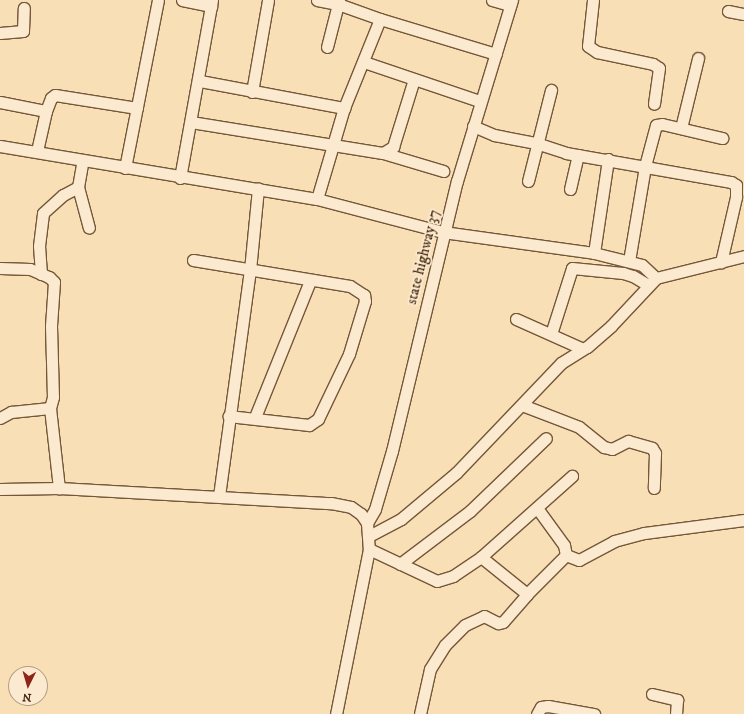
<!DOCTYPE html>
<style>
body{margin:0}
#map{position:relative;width:744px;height:714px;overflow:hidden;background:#f9dfb6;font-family:"IM FELL DW Pica",serif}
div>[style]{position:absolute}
.roads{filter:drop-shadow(1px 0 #745738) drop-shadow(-1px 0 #745738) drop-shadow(0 1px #745738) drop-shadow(0 -1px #745738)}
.minor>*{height:11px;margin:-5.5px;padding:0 5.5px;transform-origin:5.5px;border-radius:5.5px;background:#fbead0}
span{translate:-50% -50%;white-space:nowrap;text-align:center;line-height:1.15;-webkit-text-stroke:3.5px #fbead0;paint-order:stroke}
.street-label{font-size:15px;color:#472a0e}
.north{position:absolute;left:8px;top:666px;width:40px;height:40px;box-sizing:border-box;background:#fbead0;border:1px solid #b39d82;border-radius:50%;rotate:185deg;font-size:11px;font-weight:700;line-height:16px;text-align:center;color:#472a0e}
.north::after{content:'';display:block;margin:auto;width:14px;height:18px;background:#8f2418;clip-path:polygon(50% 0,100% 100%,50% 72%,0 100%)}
</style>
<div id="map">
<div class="roads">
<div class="minor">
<i style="left:182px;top:0;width:30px;rotate:12deg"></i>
<i style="left:317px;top:0;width:21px;rotate:11deg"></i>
<i style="left:338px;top:4px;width:45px;rotate:19.7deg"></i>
<i style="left:380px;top:19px;width:121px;rotate:16.8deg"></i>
<i style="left:492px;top:0;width:19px;rotate:16deg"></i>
<i style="left:593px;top:0;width:46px;rotate:96.2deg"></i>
<i style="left:588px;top:46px;width:11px;rotate:34deg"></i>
<i style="left:597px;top:52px;width:57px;rotate:12.1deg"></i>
<i style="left:653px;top:64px;width:7px;rotate:34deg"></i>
<i style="left:659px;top:68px;width:36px;rotate:98deg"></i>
<i style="left:728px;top:11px;width:16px;rotate:11deg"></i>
<i style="left:0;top:33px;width:23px;rotate:-5deg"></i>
<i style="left:23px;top:31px;width:23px;rotate:-88deg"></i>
<i style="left:327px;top:47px;width:49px;rotate:-75.7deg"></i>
<i style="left:364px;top:62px;width:121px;rotate:18.7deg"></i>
<i style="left:200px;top:81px;width:147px;rotate:10.6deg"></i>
<i style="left:252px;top:92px;width:93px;rotate:-80.1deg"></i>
<i style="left:0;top:102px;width:47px;rotate:11.1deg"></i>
<i style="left:191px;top:122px;width:194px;rotate:9.2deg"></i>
<i style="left:383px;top:153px;width:63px;rotate:16.7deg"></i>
<i style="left:473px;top:126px;width:23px;rotate:23deg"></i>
<i style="left:494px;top:135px;width:43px;rotate:10.8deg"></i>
<i style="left:536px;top:143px;width:32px;rotate:18deg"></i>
<i style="left:566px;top:153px;width:168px;rotate:10deg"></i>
<i style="left:731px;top:182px;width:6px;rotate:31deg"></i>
<i style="left:736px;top:185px;width:12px;rotate:90deg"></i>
<i style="left:736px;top:197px;width:67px;rotate:103deg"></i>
<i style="left:681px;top:128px;width:72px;rotate:-76.3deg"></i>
<i style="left:0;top:146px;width:321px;rotate:9.5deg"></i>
<i style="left:317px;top:199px;width:130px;rotate:14.7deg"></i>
<i style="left:443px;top:232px;width:152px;rotate:7.9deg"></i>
<i style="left:594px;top:253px;width:49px;rotate:14deg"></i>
<i style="left:642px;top:265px;width:19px;rotate:43deg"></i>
<i style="left:37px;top:151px;width:41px;rotate:-77.3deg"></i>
<i style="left:46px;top:111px;width:14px;rotate:-69deg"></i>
<i style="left:51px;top:98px;width:5px;rotate:-37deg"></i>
<i style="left:55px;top:95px;width:83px;rotate:9deg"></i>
<i style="left:383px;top:153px;width:12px;rotate:-31deg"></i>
<i style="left:393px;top:147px;width:71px;rotate:-72.8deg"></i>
<i style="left:125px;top:168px;width:171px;rotate:-78.9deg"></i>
<i style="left:180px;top:178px;width:181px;rotate:-79.8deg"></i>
<i style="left:528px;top:181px;width:94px;rotate:-75.8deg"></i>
<i style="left:78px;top:187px;width:42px;rotate:75deg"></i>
<i style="left:570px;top:189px;width:35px;rotate:-77deg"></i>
<i style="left:317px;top:199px;width:95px;rotate:-73.5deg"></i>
<i style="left:344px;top:108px;width:96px;rotate:-68deg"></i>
<i style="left:594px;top:253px;width:95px;rotate:-81.5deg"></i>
<i style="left:193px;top:260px;width:159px;rotate:9.4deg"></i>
<i style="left:350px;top:286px;width:17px;rotate:33deg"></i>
<i style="left:364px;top:295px;width:6px;rotate:81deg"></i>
<i style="left:365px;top:301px;width:55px;rotate:106.8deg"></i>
<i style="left:349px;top:354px;width:72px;rotate:115.5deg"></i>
<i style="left:318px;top:419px;width:11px;rotate:146deg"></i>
<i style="left:309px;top:425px;width:81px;rotate:-173.6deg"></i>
<i style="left:629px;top:261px;width:96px;rotate:-80.4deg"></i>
<i style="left:645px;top:166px;width:42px;rotate:-75deg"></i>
<i style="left:656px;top:125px;width:6px;rotate:-9deg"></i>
<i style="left:662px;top:124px;width:62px;rotate:13.1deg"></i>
<i style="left:0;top:268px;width:30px;rotate:2deg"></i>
<i style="left:30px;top:269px;width:21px;rotate:23deg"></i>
<i style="left:49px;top:277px;width:7px;rotate:45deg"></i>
<i style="left:54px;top:282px;width:44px;rotate:93.9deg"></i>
<i style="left:51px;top:326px;width:71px;rotate:88.4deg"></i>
<i style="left:53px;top:397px;width:11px;rotate:105deg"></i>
<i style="left:50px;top:408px;width:81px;rotate:83.6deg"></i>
<i style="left:41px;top:274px;width:28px;rotate:-94deg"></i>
<i style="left:39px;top:246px;width:33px;rotate:-83deg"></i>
<i style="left:43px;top:213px;width:27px;rotate:-42deg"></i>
<i style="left:63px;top:195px;width:17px;rotate:-28deg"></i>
<i style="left:78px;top:187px;width:27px;rotate:-80deg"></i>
<i style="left:516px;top:319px;width:73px;rotate:24.1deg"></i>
<i style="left:551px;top:334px;width:69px;rotate:-72.3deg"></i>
<i style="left:572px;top:268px;width:51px;rotate:5.6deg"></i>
<i style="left:623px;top:273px;width:10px;rotate:17deg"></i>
<i style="left:633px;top:276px;width:17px;rotate:31deg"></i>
<i style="left:522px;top:405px;width:61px;rotate:21.1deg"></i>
<i style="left:579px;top:427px;width:32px;rotate:39deg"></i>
<i style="left:604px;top:447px;width:8px;rotate:14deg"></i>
<i style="left:612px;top:449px;width:18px;rotate:-27deg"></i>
<i style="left:628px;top:441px;width:25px;rotate:16deg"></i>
<i style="left:652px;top:448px;width:6px;rotate:59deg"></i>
<i style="left:655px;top:453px;width:35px;rotate:92deg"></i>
<i style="left:255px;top:417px;width:147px;rotate:-68deg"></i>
<i style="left:0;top:418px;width:13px;rotate:-29deg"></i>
<i style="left:11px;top:412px;width:39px;rotate:-6deg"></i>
<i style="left:0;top:489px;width:59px;rotate:-1deg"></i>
<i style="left:59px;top:488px;width:272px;rotate:3.2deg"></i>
<i style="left:331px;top:503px;width:20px;rotate:11deg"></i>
<i style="left:351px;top:507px;width:12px;rotate:35deg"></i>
<i style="left:361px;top:514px;width:11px;rotate:56deg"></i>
<i style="left:367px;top:523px;width:26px;rotate:86deg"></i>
<i style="left:369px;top:549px;width:168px;rotate:101.3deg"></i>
<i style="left:219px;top:496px;width:228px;rotate:-82.2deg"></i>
<i style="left:250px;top:270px;width:82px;rotate:-84.4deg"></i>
<i style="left:537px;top:508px;width:46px;rotate:53.9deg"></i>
<i style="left:564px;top:545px;width:10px;rotate:79deg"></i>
<i style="left:367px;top:523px;width:16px;rotate:-60deg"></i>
<i style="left:375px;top:509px;width:60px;rotate:-73.7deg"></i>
<i style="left:392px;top:451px;width:278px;rotate:-76.5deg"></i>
<i style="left:457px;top:181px;width:189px;rotate:-73.1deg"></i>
<i style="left:369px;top:536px;width:36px;rotate:-28deg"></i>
<i style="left:401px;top:519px;width:72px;rotate:-39.9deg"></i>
<i style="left:456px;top:473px;width:152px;rotate:-46.3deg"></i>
<i style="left:561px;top:363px;width:31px;rotate:-32deg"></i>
<i style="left:587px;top:347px;width:32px;rotate:-41deg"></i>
<i style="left:611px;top:326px;width:66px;rotate:-46.8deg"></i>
<i style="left:656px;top:278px;width:91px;rotate:-14deg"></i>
<i style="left:369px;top:549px;width:75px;rotate:25.2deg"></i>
<i style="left:437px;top:581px;width:17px;rotate:-17deg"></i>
<i style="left:453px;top:576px;width:34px;rotate:-34deg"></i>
<i style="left:481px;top:557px;width:59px;rotate:38.8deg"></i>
<i style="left:481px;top:557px;width:122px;rotate:-41.7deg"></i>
<i style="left:400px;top:564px;width:88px;rotate:-37.1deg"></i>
<i style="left:470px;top:511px;width:105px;rotate:-43.8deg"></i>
<i style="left:652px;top:694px;width:26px;rotate:13deg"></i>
<i style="left:677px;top:700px;width:14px;rotate:94deg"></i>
<i style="left:420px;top:714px;width:46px;rotate:-77.5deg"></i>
<i style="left:430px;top:669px;width:28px;rotate:-58deg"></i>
<i style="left:445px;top:645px;width:28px;rotate:-45deg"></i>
<i style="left:465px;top:625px;width:21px;rotate:-25deg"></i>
<i style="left:484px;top:616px;width:16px;rotate:27deg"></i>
<i style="left:498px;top:623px;width:5px;rotate:-11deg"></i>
<i style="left:503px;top:622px;width:37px;rotate:-49deg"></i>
<i style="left:527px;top:594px;width:55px;rotate:-45deg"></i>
<i style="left:566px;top:555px;width:14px;rotate:21deg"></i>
<i style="left:579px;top:560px;width:40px;rotate:-28deg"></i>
<i style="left:614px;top:541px;width:31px;rotate:-15deg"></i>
<i style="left:644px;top:533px;width:101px;rotate:-7.4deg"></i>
<i style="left:537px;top:714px;width:8px;rotate:-60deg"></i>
<i style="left:541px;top:707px;width:7px;rotate:-8deg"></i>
<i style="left:548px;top:706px;width:47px;rotate:9.9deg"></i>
</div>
</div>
<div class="street-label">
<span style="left:423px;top:257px;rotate:-76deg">state highway 37</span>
</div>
<div class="north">N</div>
</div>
